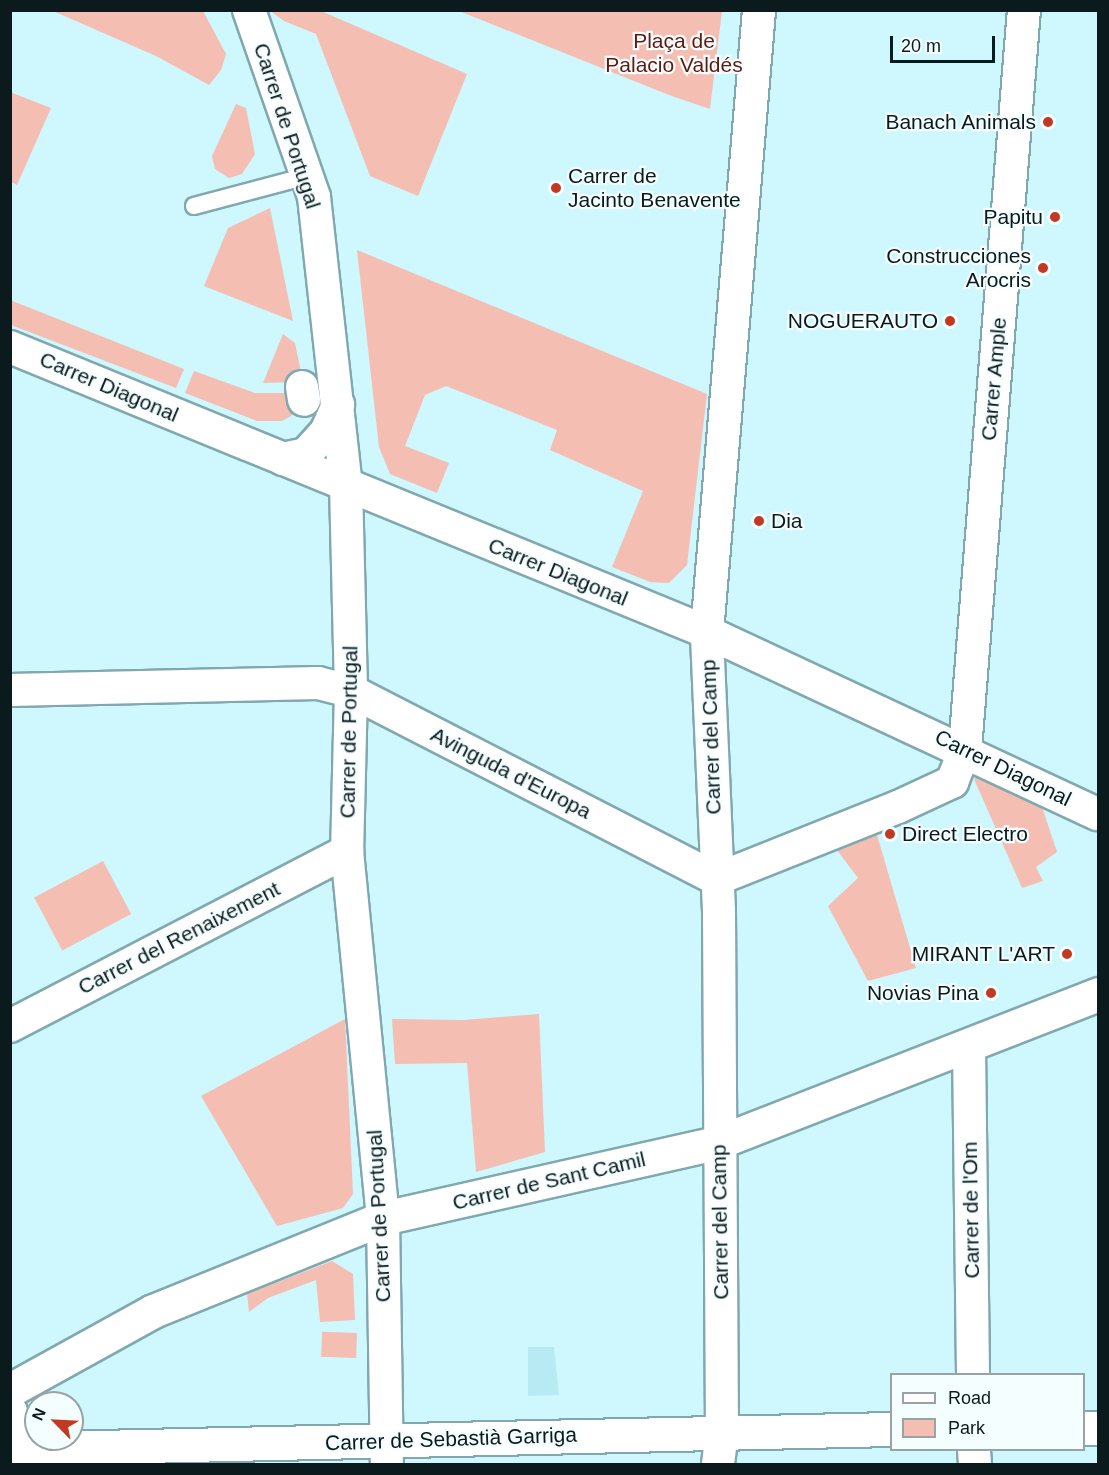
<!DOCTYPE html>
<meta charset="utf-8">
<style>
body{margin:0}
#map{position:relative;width:1109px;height:1475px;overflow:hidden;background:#cef7fe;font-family:Arial,sans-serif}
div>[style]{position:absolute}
.built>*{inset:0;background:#b7eaf3}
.green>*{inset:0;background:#f4beb3;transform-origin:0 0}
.roads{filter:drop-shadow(2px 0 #81a8af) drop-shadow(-2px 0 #81a8af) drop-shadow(0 2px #81a8af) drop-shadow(0 -2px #81a8af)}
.lane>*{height:16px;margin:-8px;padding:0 8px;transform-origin:8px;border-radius:8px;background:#fff}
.street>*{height:32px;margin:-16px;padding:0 16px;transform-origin:16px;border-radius:16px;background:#fff}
.secondary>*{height:33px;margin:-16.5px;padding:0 16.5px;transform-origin:16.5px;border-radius:16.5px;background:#fff}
.dots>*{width:16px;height:16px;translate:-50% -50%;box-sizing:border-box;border:3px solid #f5feff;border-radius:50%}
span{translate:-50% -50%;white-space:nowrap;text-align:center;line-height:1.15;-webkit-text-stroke:4.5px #f5feff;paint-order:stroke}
.park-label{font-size:21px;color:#611a0e}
.poi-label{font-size:21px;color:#0b1a1d}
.right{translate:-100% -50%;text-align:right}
.left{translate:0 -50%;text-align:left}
.street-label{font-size:21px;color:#0b1a1d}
.frame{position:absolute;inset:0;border:12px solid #0b1a1d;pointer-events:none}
.legend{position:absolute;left:890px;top:1373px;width:195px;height:78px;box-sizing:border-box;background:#f5feff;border:2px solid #97a3a5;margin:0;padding:8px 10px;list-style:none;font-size:18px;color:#0b1a1d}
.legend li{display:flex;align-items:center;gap:12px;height:30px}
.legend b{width:30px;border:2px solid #97a3a5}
.north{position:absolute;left:24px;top:1391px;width:60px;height:60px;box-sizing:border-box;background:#f5feff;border:2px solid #97a3a5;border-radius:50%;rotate:294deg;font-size:16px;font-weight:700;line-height:24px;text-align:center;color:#0b1a1d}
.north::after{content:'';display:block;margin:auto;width:21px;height:27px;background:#c33821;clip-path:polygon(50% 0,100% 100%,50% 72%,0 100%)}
.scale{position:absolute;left:890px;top:36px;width:105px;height:27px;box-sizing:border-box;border:3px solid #0b1a1d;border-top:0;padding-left:8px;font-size:18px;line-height:21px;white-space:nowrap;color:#0b1a1d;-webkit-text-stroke:4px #f5feff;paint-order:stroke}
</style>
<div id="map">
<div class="built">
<i style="clip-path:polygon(528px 1347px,554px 1347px,559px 1395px,528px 1396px)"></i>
</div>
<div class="green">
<i style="clip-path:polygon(53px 11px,203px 11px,226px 54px,221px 70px,209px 85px,156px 56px)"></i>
<i style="clip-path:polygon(270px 11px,321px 11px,467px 74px,418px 196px,370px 176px,316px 34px,284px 21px)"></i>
<i style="clip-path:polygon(459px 11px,722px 11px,710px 109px,669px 95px)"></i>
<i style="clip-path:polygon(10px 92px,51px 108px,17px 185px,11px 182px)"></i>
<i style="clip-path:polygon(236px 104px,246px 108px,255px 154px,242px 174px,229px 178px,215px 169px,212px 156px)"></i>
<i style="clip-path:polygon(270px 208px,293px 321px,204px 286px,228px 228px)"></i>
<i style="clip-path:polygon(357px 250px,707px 394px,687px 565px,669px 583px,650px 582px,612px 567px,643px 491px,550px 450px,557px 430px,446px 386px,425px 395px,405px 446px,449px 463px,437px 493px,390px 474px,379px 447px)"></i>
<i style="clip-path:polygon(10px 300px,184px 369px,176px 388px,11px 325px)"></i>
<i style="clip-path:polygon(283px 334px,295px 343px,301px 372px,291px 382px,263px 383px)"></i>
<i style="clip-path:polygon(194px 371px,255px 393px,290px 393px,298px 406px,291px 416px,282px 421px,257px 421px,185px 393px)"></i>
<i style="clip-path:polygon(987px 771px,1039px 798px,1057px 852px,1036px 867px,1043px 881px,1022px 888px,974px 779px)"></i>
<i style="clip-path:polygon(875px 828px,916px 968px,868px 981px,828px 906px,858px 878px,837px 850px)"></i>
<i style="left:103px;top:861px;width:60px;height:78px;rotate:62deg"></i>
<i style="clip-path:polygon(539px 1014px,545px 1152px,476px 1172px,467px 1063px,395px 1064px,392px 1019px,464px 1020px)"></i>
<i style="clip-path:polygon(345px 1019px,353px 1194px,343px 1208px,277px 1226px,201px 1096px)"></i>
<i style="clip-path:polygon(332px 1261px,353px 1274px,355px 1320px,320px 1322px,316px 1280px,268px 1298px,249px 1312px,247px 1294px)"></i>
<i style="left:357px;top:1333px;width:25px;height:35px;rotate:92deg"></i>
</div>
<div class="roads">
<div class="lane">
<i style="left:194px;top:206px;width:117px;rotate:-14.9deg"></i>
</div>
<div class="street">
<i style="left:249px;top:10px;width:198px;rotate:70.8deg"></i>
<i style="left:314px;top:197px;width:290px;rotate:83.7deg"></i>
<i style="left:346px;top:485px;width:206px;rotate:88.6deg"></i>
<i style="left:351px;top:691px;width:160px;rotate:91.4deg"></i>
<i style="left:347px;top:851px;width:369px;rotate:84.4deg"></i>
<i style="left:383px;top:1218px;width:246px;rotate:89.1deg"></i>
<i style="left:10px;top:347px;width:753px;rotate:22.24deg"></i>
<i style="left:707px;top:632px;width:431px;rotate:25deg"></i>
<i style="left:302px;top:387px;width:13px;rotate:81deg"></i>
<i style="left:283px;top:459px;width:24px;rotate:-12deg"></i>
<i style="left:306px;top:454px;width:30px;rotate:-48deg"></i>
<i style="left:326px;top:432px;width:30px;rotate:-66deg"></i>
<i style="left:10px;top:690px;width:308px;rotate:-1.3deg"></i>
<i style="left:318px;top:683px;width:34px;rotate:14deg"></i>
<i style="left:351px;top:691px;width:411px;rotate:27.2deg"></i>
<i style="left:717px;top:879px;width:195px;rotate:-21.7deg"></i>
<i style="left:898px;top:807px;width:60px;rotate:-24.8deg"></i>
<i style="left:952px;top:782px;width:35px;rotate:-68deg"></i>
<i style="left:965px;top:749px;width:741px;rotate:-85.44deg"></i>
<i style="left:10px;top:1026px;width:380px;rotate:-27.4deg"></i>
<i style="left:969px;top:1046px;width:328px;rotate:89.3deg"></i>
<i style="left:974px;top:1450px;width:14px;rotate:86deg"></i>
<i style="left:718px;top:1464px;width:32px;rotate:-83deg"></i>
<i style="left:722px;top:1432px;width:521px;rotate:-90.33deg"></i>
<i style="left:719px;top:911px;width:279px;rotate:-92.5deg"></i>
<i style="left:707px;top:632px;width:624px;rotate:-85.22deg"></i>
</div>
<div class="secondary">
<i style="left:10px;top:1390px;width:163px;rotate:-28.9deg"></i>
<i style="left:153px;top:1311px;width:248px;rotate:-22deg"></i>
<i style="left:383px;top:1218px;width:344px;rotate:-12.7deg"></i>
<i style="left:719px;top:1142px;width:407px;rotate:-21.3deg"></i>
<i style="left:10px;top:1411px;width:39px;rotate:75deg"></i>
<i style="left:1084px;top:1428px;width:14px"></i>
<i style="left:10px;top:1449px;width:882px;rotate:-1.3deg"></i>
</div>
</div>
<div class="dots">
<i style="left:1048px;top:122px;background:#c33821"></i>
<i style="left:556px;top:188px;background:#c33821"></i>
<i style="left:1055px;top:217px;background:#c33821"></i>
<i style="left:1043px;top:268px;background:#c33821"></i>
<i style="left:950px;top:321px;background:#c33821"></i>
<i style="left:759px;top:521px;background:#c33821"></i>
<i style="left:890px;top:834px;background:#c33821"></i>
<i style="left:1067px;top:954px;background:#c33821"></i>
<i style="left:991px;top:993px;background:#c33821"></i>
</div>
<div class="park-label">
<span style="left:674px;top:53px">Plaça de<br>Palacio Valdés</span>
</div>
<div class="poi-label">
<span class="right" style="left:1036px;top:122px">Banach Animals</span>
<span class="left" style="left:568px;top:188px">Carrer de<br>Jacinto Benavente</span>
<span class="right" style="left:1043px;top:217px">Papitu</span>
<span class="right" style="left:1031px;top:268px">Construcciones<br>Arocris</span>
<span class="right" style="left:938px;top:321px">NOGUERAUTO</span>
<span class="left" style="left:771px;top:521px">Dia</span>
<span class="left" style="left:902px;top:834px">Direct Electro</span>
<span class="right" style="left:1055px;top:954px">MIRANT L'ART</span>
<span class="right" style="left:979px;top:993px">Novias Pina</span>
</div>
<div class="street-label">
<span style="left:287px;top:126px;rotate:72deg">Carrer de Portugal</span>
<span style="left:994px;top:379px;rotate:-85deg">Carrer Ample</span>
<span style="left:109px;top:387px;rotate:23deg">Carrer Diagonal</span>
<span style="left:558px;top:572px;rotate:22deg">Carrer Diagonal</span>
<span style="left:349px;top:732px;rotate:-89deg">Carrer de Portugal</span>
<span style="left:711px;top:737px;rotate:-92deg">Carrer del Camp</span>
<span style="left:1003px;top:768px;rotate:26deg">Carrer Diagonal</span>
<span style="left:511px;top:773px;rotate:27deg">Avinguda d'Europa</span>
<span style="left:179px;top:938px;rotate:-27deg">Carrer del Renaixement</span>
<span style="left:549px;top:1181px;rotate:-13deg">Carrer de Sant Camil</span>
<span style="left:971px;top:1210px;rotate:-91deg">Carrer de l'Om</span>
<span style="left:379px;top:1216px;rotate:-93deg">Carrer de Portugal</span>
<span style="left:720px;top:1222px;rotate:-91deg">Carrer del Camp</span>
<span style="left:451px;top:1439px;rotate:-2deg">Carrer de Sebastià Garriga</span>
</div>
<div class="frame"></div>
<ul class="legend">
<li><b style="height:8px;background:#fff"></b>Road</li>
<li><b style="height:16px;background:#f4beb3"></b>Park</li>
</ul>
<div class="north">N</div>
<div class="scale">20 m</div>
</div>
